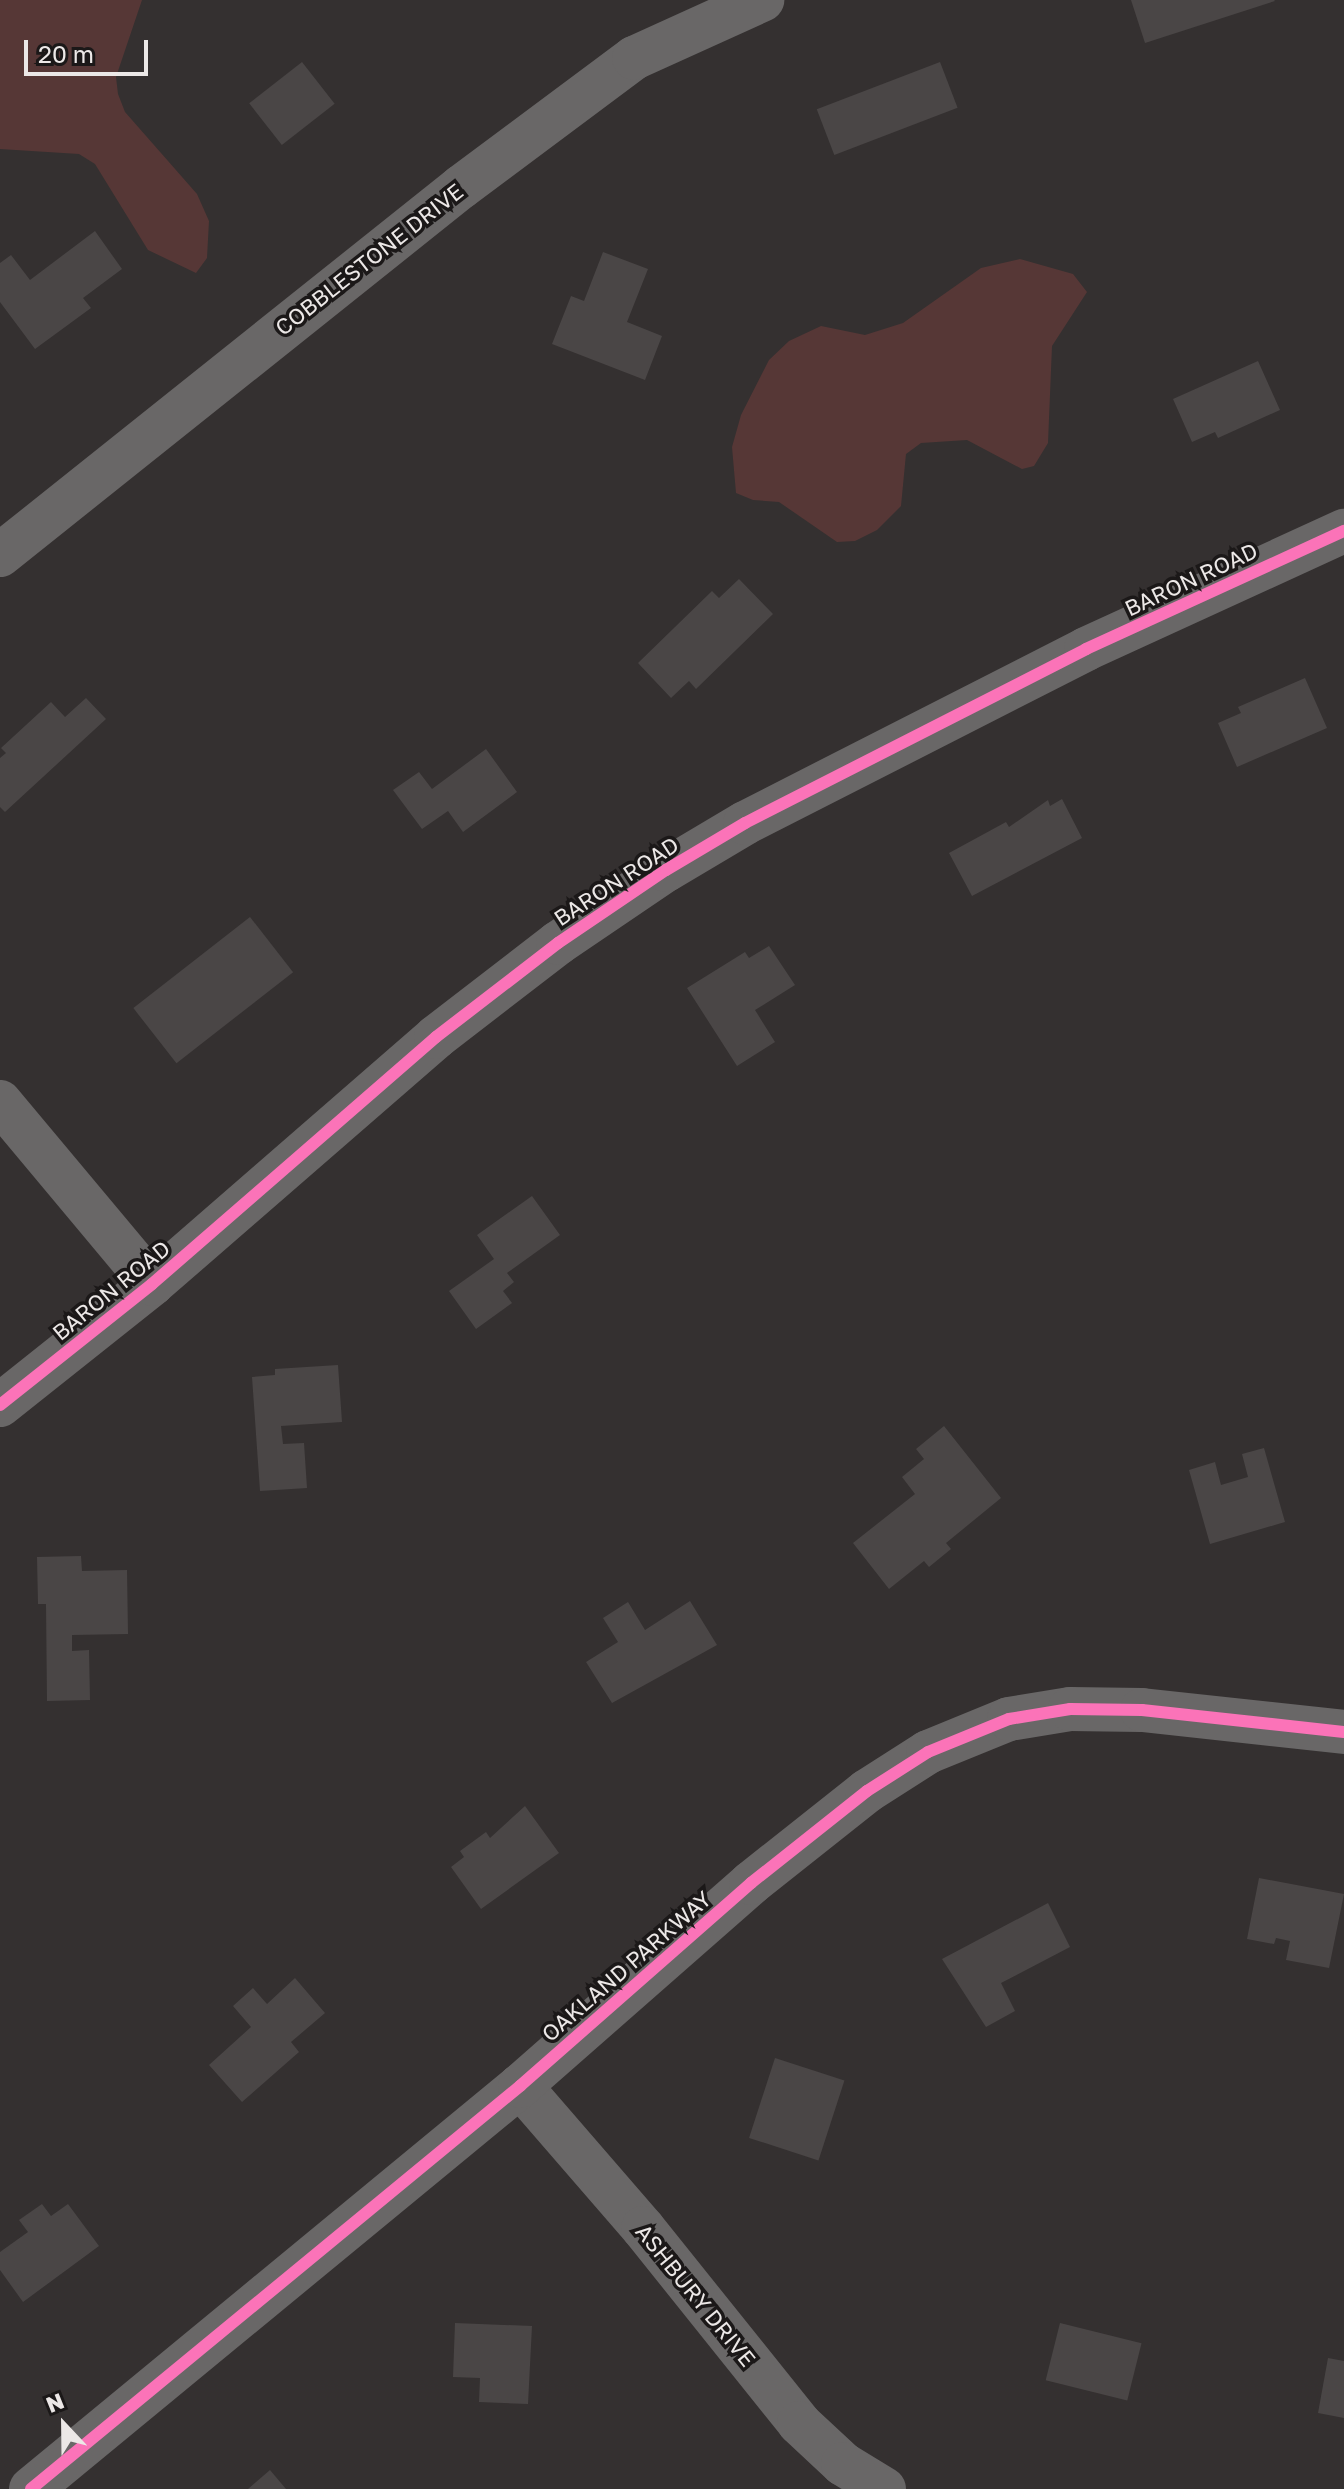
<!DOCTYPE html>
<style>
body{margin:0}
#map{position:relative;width:1344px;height:2489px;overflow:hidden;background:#343030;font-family:"Golos Text",sans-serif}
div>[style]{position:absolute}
.green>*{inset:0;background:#563736}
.building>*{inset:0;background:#4a4646;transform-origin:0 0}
.street>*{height:44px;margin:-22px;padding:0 22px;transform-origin:22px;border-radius:22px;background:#696767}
.cycleway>*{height:12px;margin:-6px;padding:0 6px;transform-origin:6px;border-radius:6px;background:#fb73b8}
span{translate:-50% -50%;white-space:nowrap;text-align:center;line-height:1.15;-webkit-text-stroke:7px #1b1818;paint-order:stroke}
.street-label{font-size:22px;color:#ece8e7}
.north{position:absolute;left:24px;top:2385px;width:80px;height:80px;-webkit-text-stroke:6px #1b1818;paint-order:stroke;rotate:338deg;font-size:22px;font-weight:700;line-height:32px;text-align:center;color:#ece8e7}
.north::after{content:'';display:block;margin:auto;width:28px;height:36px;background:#ece8e7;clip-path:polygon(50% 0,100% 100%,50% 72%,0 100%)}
.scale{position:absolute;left:24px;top:40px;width:124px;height:36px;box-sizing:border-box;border:4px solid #ece8e7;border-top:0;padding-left:10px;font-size:24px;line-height:28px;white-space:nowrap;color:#ece8e7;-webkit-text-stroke:6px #1b1818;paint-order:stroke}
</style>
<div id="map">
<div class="green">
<i style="clip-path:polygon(0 0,142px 0,116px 77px,118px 94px,125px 112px,197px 194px,209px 221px,207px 258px,196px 273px,148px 250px,95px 164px,79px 154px,0 149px)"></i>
<i style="clip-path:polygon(1020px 259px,1073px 274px,1087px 292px,1052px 346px,1048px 443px,1034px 466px,1022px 469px,967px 440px,921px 443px,906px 454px,901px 506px,877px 530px,855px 541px,837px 542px,779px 502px,753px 500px,736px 493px,732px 447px,741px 415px,769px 360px,789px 341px,821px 326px,865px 335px,903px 323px,981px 268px)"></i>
</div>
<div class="building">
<i style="clip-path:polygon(1131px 0,1274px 0,1275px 1px,1145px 43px)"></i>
<i style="left:302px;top:62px;width:53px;height:67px;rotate:52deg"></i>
<i style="left:940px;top:62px;width:49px;height:132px;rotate:69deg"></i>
<i style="clip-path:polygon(95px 231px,122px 269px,83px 298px,91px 308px,35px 349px,0 302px,0 263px,11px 255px,30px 280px)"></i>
<i style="clip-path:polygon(603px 252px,648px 269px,627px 322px,662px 336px,645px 380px,552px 344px,571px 296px,584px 301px)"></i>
<i style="clip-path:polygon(1258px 361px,1280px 410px,1218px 438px,1215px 432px,1192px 442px,1173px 399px)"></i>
<i style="clip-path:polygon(739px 579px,773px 614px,696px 689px,689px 681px,671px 698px,638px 663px,712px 591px,719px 598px)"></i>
<i style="clip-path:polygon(1305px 678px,1327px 728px,1237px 767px,1218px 723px,1241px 713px,1238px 707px)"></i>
<i style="clip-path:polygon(86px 698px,106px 719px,5px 812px,0 807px,0 758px,6px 753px,1px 748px,51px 702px,65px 717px)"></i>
<i style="clip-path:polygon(486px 749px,517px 792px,463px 832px,448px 811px,422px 829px,393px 790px,419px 772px,432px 789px)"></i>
<i style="clip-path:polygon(1062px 799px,1082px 838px,972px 896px,949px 853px,1006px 822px,1009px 827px,1048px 800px,1050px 806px)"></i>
<i style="left:250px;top:917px;width:70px;height:148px;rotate:52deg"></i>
<i style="clip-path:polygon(769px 946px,795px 985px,755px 1010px,775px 1042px,737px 1066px,687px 988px,745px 952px,749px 958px)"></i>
<i style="clip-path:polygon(532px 1196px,560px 1235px,507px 1273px,514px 1282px,503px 1291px,512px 1303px,476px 1329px,449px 1291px,494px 1259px,477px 1235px)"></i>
<i style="clip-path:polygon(338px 1365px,342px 1422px,281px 1426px,283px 1444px,304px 1443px,307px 1488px,260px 1491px,252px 1377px,275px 1375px,275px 1369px)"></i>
<i style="clip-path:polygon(944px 1426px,1001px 1498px,946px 1543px,951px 1549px,929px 1567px,924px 1561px,889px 1589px,853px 1543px,915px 1494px,902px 1477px,924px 1459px,916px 1449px)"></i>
<i style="clip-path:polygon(1264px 1448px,1285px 1522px,1210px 1544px,1189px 1470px,1215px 1462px,1221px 1485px,1248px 1477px,1242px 1454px)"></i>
<i style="clip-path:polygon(81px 1556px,82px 1571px,127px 1570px,128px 1634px,72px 1635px,72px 1651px,89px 1650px,90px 1700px,47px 1701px,46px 1604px,38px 1604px,37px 1557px)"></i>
<i style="clip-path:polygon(690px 1601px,717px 1645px,612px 1703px,586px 1662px,618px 1642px,603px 1618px,628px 1602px,645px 1630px)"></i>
<i style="clip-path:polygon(525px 1806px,559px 1853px,481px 1909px,451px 1867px,464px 1857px,460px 1851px,486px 1832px,490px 1838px)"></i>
<i style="clip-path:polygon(1259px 1878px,1344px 1894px,1329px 1968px,1286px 1960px,1290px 1941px,1276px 1938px,1274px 1944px,1247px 1939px)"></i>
<i style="clip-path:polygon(1048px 1903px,1070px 1947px,1001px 1983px,1015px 2011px,986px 2027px,942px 1959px)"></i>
<i style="clip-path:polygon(295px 1978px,325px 2013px,291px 2042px,299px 2052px,242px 2102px,209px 2065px,251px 2027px,233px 2006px,253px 1988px,267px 2004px)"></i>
<i style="left:775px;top:2058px;width:73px;height:84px;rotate:18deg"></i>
<i style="clip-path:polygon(42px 2204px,51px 2216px,68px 2204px,99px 2246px,23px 2302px,0 2270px,0 2252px,28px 2232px,19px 2220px)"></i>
<i style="clip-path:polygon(455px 2323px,532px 2326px,528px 2404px,479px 2402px,480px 2378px,453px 2377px)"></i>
<i style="left:1060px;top:2323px;width:84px;height:59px;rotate:14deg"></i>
<i style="clip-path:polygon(1328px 2358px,1344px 2361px,1344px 2418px,1318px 2413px)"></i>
<i style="clip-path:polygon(270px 2470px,286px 2489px,248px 2489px)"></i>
</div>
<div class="street">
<i style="left:0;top:555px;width:590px;rotate:-38.6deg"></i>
<i style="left:461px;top:187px;width:216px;rotate:-36.7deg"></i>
<i style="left:634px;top:58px;width:141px;rotate:-24.4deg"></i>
<i style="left:0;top:1102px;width:237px;rotate:50.1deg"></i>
<i style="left:0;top:1405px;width:194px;rotate:-38.5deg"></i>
<i style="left:152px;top:1284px;width:376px;rotate:-41deg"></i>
<i style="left:436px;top:1037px;width:154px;rotate:-37.6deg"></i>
<i style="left:558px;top:943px;width:130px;rotate:-34.1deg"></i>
<i style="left:666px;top:870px;width:92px;rotate:-30.7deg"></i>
<i style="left:745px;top:823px;width:383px;rotate:-27deg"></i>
<i style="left:1086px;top:649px;width:284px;rotate:-24.6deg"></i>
<i style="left:520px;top:2086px;width:188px;rotate:49.1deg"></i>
<i style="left:643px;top:2228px;width:250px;rotate:51.3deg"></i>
<i style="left:799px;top:2423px;width:60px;rotate:43deg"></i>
<i style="left:843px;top:2464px;width:48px;rotate:31.4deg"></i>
<i style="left:31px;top:2489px;width:634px;rotate:-39.49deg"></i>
<i style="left:520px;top:2086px;width:308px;rotate:-41.3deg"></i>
<i style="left:751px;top:1883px;width:148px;rotate:-38.4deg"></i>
<i style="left:867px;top:1791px;width:72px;rotate:-32.6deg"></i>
<i style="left:928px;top:1752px;width:87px;rotate:-22.2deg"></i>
<i style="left:1009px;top:1719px;width:62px;rotate:-9.3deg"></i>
<i style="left:1070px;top:1709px;width:72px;rotate:0.8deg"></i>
<i style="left:1142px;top:1710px;width:203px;rotate:6.2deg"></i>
</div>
<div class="cycleway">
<i style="left:0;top:1405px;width:194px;rotate:-38.5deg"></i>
<i style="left:152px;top:1284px;width:376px;rotate:-41deg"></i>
<i style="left:436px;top:1037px;width:154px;rotate:-37.6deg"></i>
<i style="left:558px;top:943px;width:130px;rotate:-34.1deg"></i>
<i style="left:666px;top:870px;width:92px;rotate:-30.7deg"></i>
<i style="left:745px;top:823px;width:383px;rotate:-27deg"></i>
<i style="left:1086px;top:649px;width:284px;rotate:-24.6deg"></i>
<i style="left:31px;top:2489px;width:634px;rotate:-39.49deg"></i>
<i style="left:520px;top:2086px;width:308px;rotate:-41.3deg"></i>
<i style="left:751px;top:1883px;width:148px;rotate:-38.4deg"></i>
<i style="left:867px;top:1791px;width:72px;rotate:-32.6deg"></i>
<i style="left:928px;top:1752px;width:87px;rotate:-22.2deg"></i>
<i style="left:1009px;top:1719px;width:62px;rotate:-9.3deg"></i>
<i style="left:1070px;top:1709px;width:72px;rotate:0.8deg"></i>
<i style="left:1142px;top:1710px;width:203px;rotate:6.2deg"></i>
</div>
<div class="street-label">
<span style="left:369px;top:259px;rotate:-38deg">COBBLESTONE DRIVE</span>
<span style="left:1191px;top:579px;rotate:-25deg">BARON ROAD</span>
<span style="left:616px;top:881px;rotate:-33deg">BARON ROAD</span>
<span style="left:111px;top:1290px;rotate:-39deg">BARON ROAD</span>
<span style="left:626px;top:1966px;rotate:-41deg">OAKLAND PARKWAY</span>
<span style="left:696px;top:2295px;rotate:51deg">ASHBURY DRIVE</span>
</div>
<div class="north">N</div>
<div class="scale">20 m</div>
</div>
